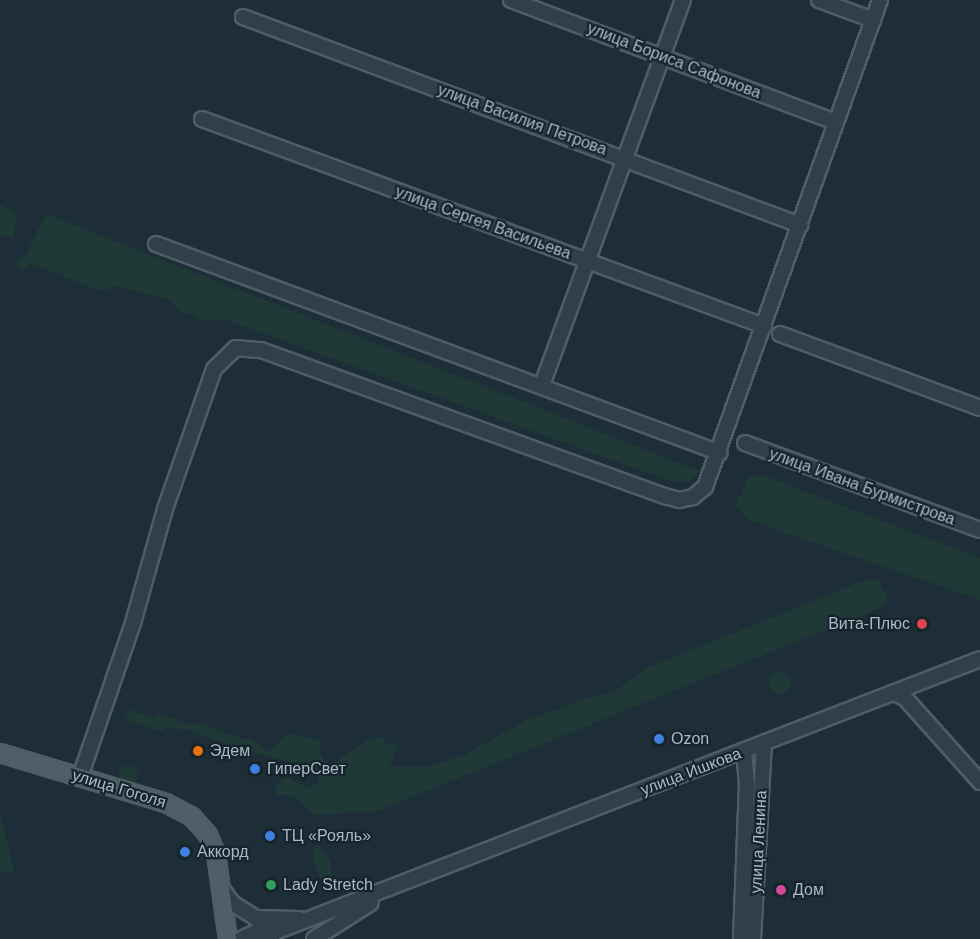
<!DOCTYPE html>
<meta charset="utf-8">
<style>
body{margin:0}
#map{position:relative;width:980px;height:939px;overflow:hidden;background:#1d2e38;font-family:Helvetica,sans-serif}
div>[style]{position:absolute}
.green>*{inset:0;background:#1f3936}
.round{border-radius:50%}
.roads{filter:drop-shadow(2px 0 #4e5d66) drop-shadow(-2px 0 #4e5d66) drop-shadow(0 2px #4e5d66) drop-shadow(0 -2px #4e5d66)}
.minor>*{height:14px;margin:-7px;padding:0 7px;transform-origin:7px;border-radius:7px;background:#303f48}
.major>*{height:16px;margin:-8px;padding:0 8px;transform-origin:8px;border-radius:8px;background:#4e5f69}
.dots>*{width:16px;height:16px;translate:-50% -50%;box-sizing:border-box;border:3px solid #16242c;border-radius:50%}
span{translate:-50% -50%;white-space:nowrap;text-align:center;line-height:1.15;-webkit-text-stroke:4.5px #16242c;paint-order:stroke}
.street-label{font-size:16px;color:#aabac6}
.poi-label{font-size:16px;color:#aabac6}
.right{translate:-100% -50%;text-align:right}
.left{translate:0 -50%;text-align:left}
</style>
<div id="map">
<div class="green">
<i style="clip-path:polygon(0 205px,17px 213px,13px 238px,0 235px)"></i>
<i style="clip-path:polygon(46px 214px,699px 471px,688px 483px,667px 480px,224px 319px,204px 321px,178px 310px,172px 301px,119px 286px,100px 291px,31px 263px,23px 269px,15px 265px,18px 259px,25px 257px)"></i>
<i style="clip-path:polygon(764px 476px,980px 558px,980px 600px,748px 520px,736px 505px,748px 477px)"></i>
<i style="clip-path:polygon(865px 580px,879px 581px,888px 598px,882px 607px,377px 811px,314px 815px,294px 796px,275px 794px,277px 784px,286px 777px,309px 789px,320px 781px,313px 768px,233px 747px,190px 731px,169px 727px,160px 731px,126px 719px,129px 709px,151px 718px,160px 713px,190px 725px,202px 724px,243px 739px,252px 739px,268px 752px,288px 734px,321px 740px,319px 751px,324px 761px,333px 764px,370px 739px,383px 737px,384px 742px,398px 746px,390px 767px,425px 767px,462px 756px,525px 721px,590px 697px,613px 693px,645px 669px)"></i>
<i class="round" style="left:769px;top:672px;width:22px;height:22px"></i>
<i class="round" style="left:118px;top:766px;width:20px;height:20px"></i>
<i style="clip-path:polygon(0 813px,14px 871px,2px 873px,0 871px)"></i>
<i style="clip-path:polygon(317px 844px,330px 861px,332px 876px,320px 879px,312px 853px)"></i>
</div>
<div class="roads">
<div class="minor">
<i style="left:511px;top:0;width:347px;rotate:20.6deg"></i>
<i style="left:819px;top:0;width:58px;rotate:20.3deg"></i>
<i style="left:243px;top:17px;width:595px;rotate:20.48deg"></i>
<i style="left:202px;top:119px;width:599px;rotate:20.22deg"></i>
<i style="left:156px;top:244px;width:601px;rotate:20.33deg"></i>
<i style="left:780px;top:334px;width:213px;rotate:20.3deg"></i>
<i style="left:542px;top:385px;width:410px;rotate:-69.9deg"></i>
<i style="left:745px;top:443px;width:251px;rotate:20.3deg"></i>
<i style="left:894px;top:693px;width:12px;rotate:24deg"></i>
<i style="left:905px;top:698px;width:113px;rotate:48.2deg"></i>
<i style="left:80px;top:777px;width:163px;rotate:-71deg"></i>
<i style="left:133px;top:623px;width:118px;rotate:-74.3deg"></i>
<i style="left:165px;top:509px;width:148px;rotate:-70.7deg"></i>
<i style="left:214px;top:369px;width:30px;rotate:-44deg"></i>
<i style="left:236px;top:348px;width:25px;rotate:5deg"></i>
<i style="left:261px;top:350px;width:430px;rotate:19.9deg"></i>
<i style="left:665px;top:496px;width:15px;rotate:16deg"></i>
<i style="left:679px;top:500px;width:14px;rotate:-12deg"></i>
<i style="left:693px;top:497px;width:16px;rotate:-40deg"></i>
<i style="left:705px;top:487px;width:517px;rotate:-70.23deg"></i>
<i style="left:223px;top:890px;width:16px;rotate:55deg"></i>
<i style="left:232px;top:903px;width:28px;rotate:32deg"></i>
<i style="left:256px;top:918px;width:43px;rotate:1.3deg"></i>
<i style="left:256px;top:918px;width:21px;rotate:49deg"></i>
<i style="left:270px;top:934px;width:761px;rotate:-21.17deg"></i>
<i style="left:241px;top:939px;width:17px;rotate:-25deg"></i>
<i style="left:256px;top:932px;width:17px;rotate:13deg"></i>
<i style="left:314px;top:939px;width:67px;rotate:-32.3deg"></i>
<i style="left:741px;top:939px;width:154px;rotate:-87.8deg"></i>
<i style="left:747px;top:785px;width:34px;rotate:-95deg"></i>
<i style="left:753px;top:939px;width:194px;rotate:-86.8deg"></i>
</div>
<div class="major">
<i style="left:0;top:753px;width:173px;rotate:16.8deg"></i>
<i style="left:166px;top:803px;width:30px;rotate:28deg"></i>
<i style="left:192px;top:817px;width:24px;rotate:48deg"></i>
<i style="left:208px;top:835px;width:21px;rotate:67deg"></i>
<i style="left:216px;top:854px;width:86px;rotate:82deg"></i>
</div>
</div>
<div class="dots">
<i style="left:922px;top:624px;background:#e0444e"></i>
<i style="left:659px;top:739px;background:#3f7fe0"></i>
<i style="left:198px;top:751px;background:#e8710a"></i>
<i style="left:255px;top:769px;background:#3f7fe0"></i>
<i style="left:270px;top:836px;background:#3f7fe0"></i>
<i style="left:185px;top:852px;background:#3f7fe0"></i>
<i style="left:271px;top:885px;background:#2e9e5b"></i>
<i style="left:781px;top:890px;background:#d1479c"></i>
</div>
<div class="street-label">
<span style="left:674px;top:61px;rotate:21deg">улица Бориса Сафонова</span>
<span style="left:522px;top:120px;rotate:20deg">улица Василия Петрова</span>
<span style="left:483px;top:223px;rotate:20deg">улица Сергея Васильева</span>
<span style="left:862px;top:487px;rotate:20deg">улица Ивана Бурмистрова</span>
<span style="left:691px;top:772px;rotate:-21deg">улица Ишкова</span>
<span style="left:119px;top:789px;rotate:17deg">улица Гоголя</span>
<span style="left:759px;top:842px;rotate:-87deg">улица Ленина</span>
</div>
<div class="poi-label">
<span class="right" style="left:910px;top:624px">Вита-Плюс</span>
<span class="left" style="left:671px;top:739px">Ozon</span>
<span class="left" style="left:210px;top:751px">Эдем</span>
<span class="left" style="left:267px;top:769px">ГиперСвет</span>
<span class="left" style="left:282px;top:836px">ТЦ «Рояль»</span>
<span class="left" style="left:197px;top:852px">Аккорд</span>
<span class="left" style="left:283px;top:885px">Lady Stretch</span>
<span class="left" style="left:793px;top:890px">Дом</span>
</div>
</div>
